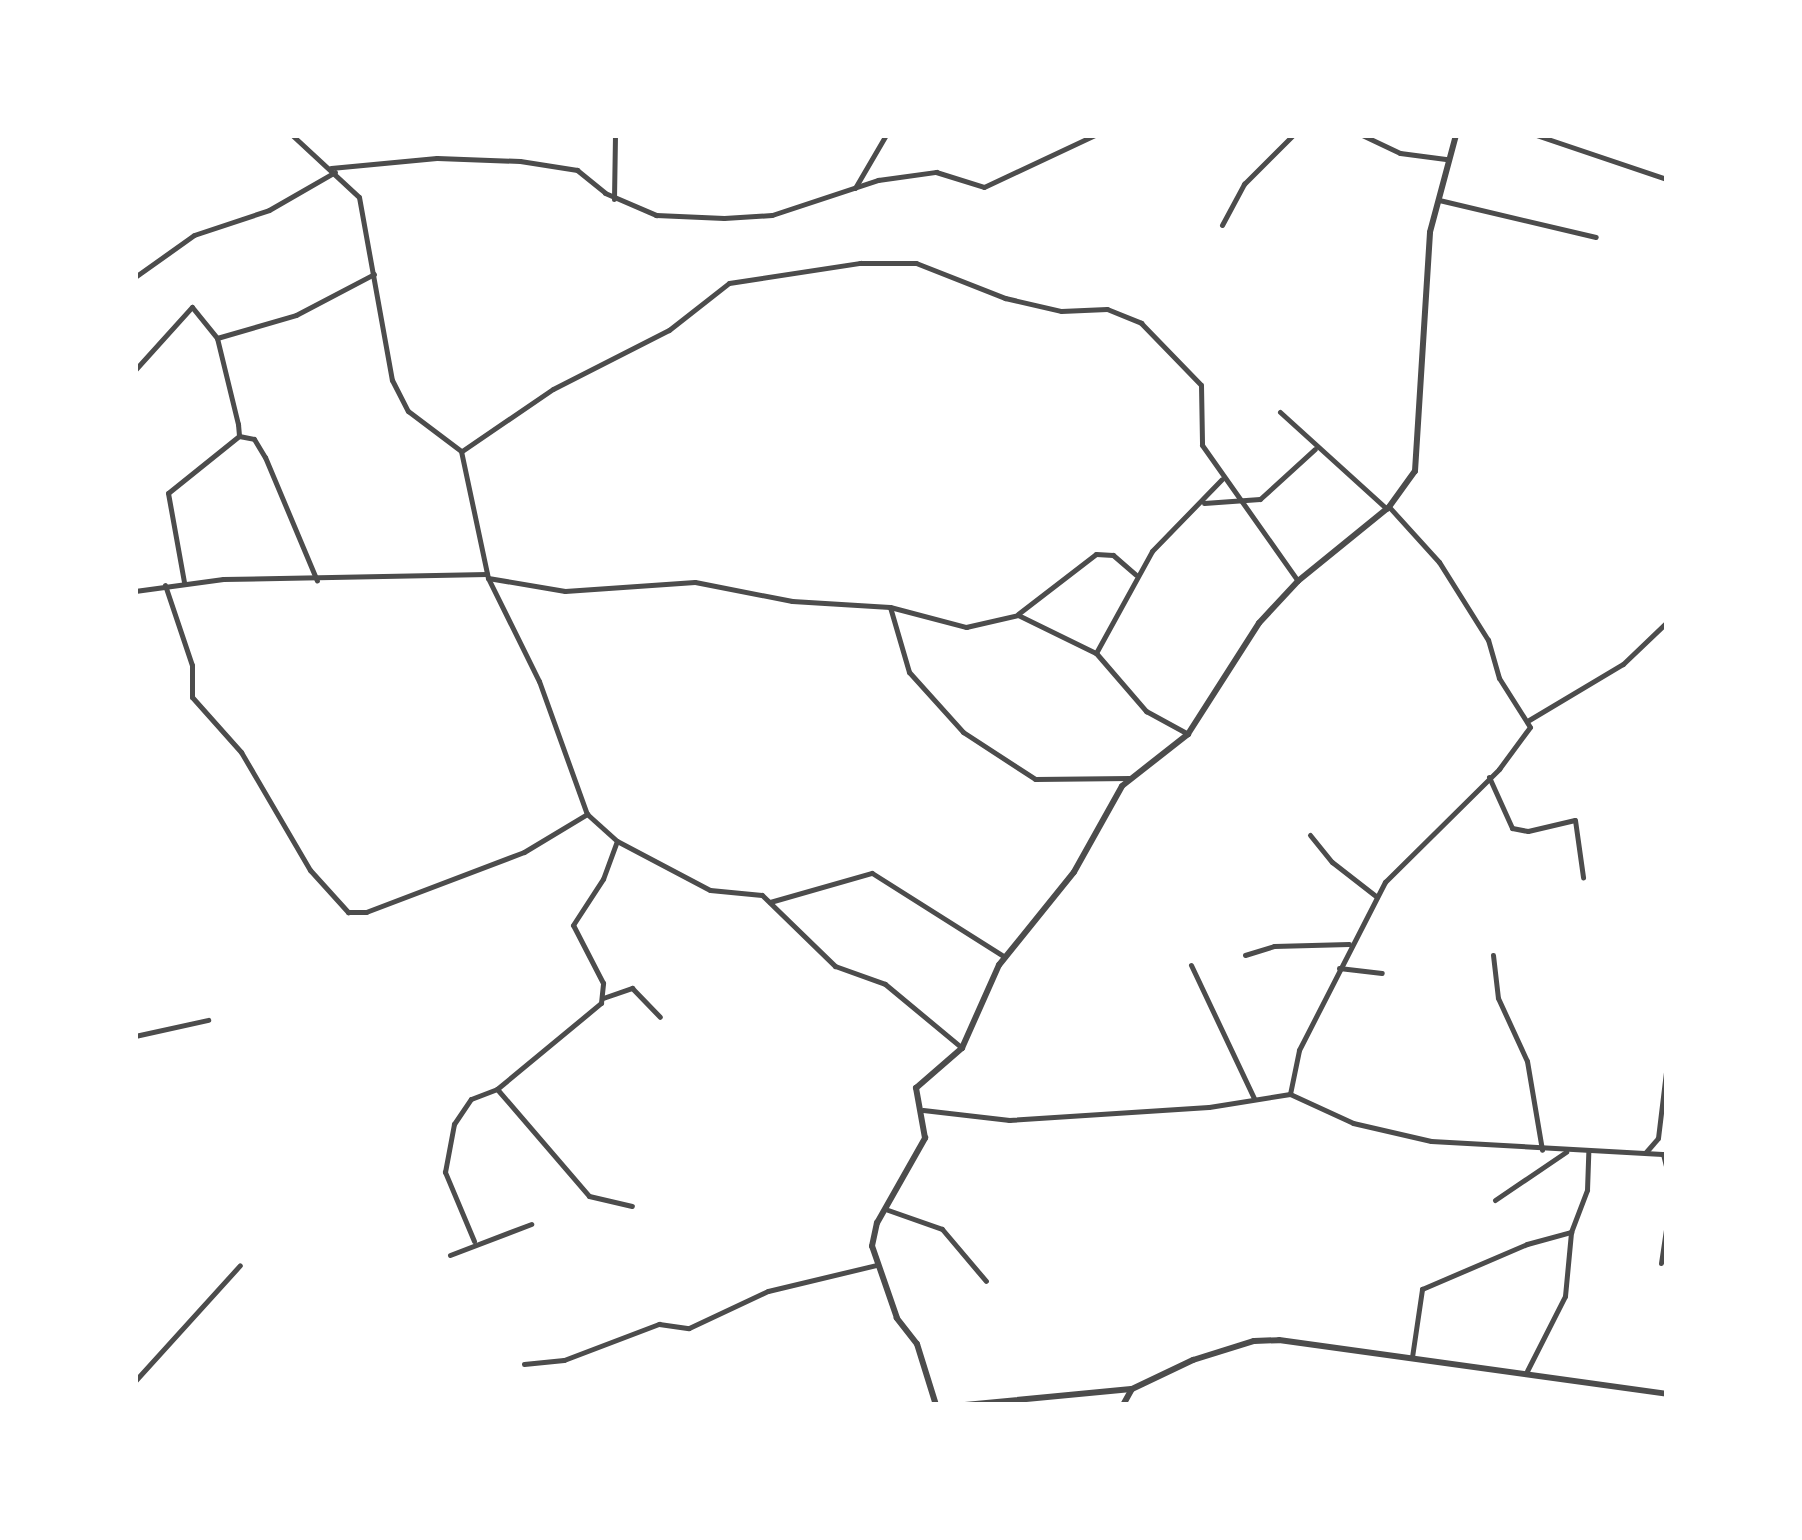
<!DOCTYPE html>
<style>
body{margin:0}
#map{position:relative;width:1802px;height:1540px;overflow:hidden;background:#fff;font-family:Inter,sans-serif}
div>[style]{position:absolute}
.minor>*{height:5px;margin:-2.5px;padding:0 2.5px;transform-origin:2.5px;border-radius:2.5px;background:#4c4c4c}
.tertiary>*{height:6px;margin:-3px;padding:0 3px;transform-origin:3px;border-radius:3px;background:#4c4c4c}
span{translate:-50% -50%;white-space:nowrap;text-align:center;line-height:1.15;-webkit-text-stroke:10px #fff;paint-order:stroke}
.frame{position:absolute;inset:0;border:138px solid #fff;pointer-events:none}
</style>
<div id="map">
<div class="minor">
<i style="left:292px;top:135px;width:91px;rotate:42.8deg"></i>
<i style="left:359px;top:197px;width:186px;rotate:79.8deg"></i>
<i style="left:392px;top:380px;width:35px;rotate:63deg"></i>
<i style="left:408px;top:411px;width:66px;rotate:37deg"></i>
<i style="left:461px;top:451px;width:130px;rotate:78deg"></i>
<i style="left:488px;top:578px;width:115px;rotate:63.7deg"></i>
<i style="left:539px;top:681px;width:141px;rotate:70.2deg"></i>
<i style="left:587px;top:814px;width:40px;rotate:42deg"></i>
<i style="left:617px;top:841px;width:105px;rotate:27.8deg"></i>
<i style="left:710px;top:890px;width:52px;rotate:5.5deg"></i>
<i style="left:762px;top:895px;width:102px;rotate:44.2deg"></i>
<i style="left:835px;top:966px;width:53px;rotate:19.8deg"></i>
<i style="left:885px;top:984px;width:100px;rotate:39.7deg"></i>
<i style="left:1362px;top:135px;width:42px;rotate:25.3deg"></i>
<i style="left:1400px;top:153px;width:46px;rotate:7.4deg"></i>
<i style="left:1536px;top:135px;width:138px;rotate:18.6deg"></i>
<i style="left:331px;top:168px;width:106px;rotate:-5.4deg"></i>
<i style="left:437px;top:158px;width:83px;rotate:2.1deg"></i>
<i style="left:520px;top:161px;width:58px;rotate:9deg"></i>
<i style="left:577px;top:170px;width:36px;rotate:39deg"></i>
<i style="left:605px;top:193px;width:56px;rotate:23.3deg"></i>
<i style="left:656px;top:215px;width:68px;rotate:2.5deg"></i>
<i style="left:724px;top:218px;width:48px;rotate:-3.6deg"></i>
<i style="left:772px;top:215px;width:112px;rotate:-18.3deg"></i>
<i style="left:878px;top:180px;width:59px;rotate:-7.9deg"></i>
<i style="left:936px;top:172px;width:50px;rotate:17.4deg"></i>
<i style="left:984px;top:187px;width:123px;rotate:-25.1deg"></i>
<i style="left:855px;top:188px;width:61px;rotate:-59.7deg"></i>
<i style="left:614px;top:199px;width:64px;rotate:-89.1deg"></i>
<i style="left:1439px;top:200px;width:161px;rotate:13.3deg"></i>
<i style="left:1222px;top:225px;width:47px;rotate:-61.8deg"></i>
<i style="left:1244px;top:184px;width:69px;rotate:-45deg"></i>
<i style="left:135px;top:277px;width:72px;rotate:-35.4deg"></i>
<i style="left:194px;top:235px;width:79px;rotate:-18.4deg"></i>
<i style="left:269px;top:210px;width:76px;rotate:-29.9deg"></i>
<i style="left:217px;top:338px;width:82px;rotate:-16.2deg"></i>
<i style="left:296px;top:315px;width:88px;rotate:-27.7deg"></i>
<i style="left:135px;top:370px;width:85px;rotate:-47.9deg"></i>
<i style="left:192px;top:307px;width:40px;rotate:51deg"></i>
<i style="left:217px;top:338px;width:89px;rotate:76.3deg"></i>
<i style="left:238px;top:424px;width:12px;rotate:85deg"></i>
<i style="left:239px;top:436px;width:91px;rotate:141.2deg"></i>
<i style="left:168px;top:493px;width:90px;rotate:79.8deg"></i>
<i style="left:1280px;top:412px;width:144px;rotate:42.2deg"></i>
<i style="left:239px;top:436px;width:15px;rotate:11deg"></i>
<i style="left:254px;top:439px;width:21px;rotate:59deg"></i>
<i style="left:265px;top:457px;width:134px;rotate:67.2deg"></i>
<i style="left:462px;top:451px;width:110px;rotate:-34.3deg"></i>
<i style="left:553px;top:389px;width:130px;rotate:-27deg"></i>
<i style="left:669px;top:330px;width:76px;rotate:-38.1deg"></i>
<i style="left:729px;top:283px;width:133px;rotate:-8.7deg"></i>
<i style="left:860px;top:263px;width:56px"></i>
<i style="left:916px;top:263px;width:96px;rotate:21.5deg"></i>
<i style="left:1005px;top:298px;width:57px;rotate:13.1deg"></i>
<i style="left:1061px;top:311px;width:46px;rotate:-2.5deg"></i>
<i style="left:1107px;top:309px;width:37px;rotate:22deg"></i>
<i style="left:1141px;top:323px;width:86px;rotate:45.9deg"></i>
<i style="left:1201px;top:385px;width:60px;rotate:89deg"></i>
<i style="left:1202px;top:445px;width:166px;rotate:54.8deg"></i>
<i style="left:1204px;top:503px;width:56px;rotate:-4.1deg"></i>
<i style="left:1260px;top:499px;width:74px;rotate:-42.3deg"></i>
<i style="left:488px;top:578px;width:78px;rotate:9.6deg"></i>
<i style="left:565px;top:591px;width:130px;rotate:-4deg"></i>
<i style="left:695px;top:582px;width:99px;rotate:11.1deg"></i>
<i style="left:792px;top:601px;width:98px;rotate:3.5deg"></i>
<i style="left:890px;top:607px;width:79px;rotate:14.7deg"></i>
<i style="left:966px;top:627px;width:53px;rotate:-13deg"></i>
<i style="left:1018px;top:615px;width:87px;rotate:26deg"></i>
<i style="left:1096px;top:653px;width:77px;rotate:49.2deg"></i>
<i style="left:1146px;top:711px;width:48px;rotate:28.7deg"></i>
<i style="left:165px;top:585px;width:84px;rotate:71.4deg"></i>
<i style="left:192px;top:665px;width:32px;rotate:90deg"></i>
<i style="left:192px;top:697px;width:74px;rotate:48.3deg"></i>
<i style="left:241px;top:752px;width:137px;rotate:59.7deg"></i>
<i style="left:310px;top:870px;width:57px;rotate:47.9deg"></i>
<i style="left:348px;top:912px;width:18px"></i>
<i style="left:366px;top:912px;width:169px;rotate:-20.8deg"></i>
<i style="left:524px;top:852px;width:74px;rotate:-31.1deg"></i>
<i style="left:135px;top:591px;width:89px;rotate:-7.8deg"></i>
<i style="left:223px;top:579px;width:264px;rotate:-1.1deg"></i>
<i style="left:890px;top:607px;width:68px;rotate:73.7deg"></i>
<i style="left:909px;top:672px;width:81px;rotate:48deg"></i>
<i style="left:963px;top:732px;width:86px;rotate:33.1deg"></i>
<i style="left:1035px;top:779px;width:95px;rotate:-0.6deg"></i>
<i style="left:1018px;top:614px;width:98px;rotate:-37.6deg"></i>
<i style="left:1096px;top:554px;width:17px;rotate:3deg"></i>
<i style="left:1113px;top:555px;width:30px;rotate:41deg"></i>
<i style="left:1096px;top:653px;width:116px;rotate:-61.2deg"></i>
<i style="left:1152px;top:551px;width:100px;rotate:-45.8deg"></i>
<i style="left:1529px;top:720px;width:109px;rotate:-30.8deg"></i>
<i style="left:1623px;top:664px;width:61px;rotate:-43.7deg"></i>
<i style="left:1489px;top:777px;width:56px;rotate:65.7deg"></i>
<i style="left:1512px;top:828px;width:16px;rotate:11deg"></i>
<i style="left:1528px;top:831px;width:48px;rotate:-13.2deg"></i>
<i style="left:1575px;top:820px;width:58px;rotate:82deg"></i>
<i style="left:1310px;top:835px;width:35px;rotate:51deg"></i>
<i style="left:1332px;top:862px;width:57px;rotate:37.9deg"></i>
<i style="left:1667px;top:857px;width:89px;rotate:90deg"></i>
<i style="left:770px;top:902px;width:106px;rotate:-15.9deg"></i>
<i style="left:872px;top:873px;width:157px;rotate:32.3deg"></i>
<i style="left:1245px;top:955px;width:30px;rotate:-17deg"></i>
<i style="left:1274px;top:946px;width:75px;rotate:-1.5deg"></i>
<i style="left:1493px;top:955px;width:43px;rotate:83.4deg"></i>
<i style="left:1498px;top:998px;width:69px;rotate:65.3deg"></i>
<i style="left:1527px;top:1061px;width:90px;rotate:80.4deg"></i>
<i style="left:1191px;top:965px;width:147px;rotate:64.7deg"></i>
<i style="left:1339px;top:968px;width:43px;rotate:6.6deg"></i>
<i style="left:603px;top:998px;width:31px;rotate:-19deg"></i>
<i style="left:632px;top:988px;width:40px;rotate:46deg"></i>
<i style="left:135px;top:1036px;width:75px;rotate:-12.4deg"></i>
<i style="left:497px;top:1089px;width:141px;rotate:49.3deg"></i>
<i style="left:589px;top:1196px;width:44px;rotate:13.1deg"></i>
<i style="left:1290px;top:1094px;width:45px;rotate:-78.4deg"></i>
<i style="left:1299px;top:1050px;width:189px;rotate:-62.9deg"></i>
<i style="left:1385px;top:882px;width:161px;rotate:-44.7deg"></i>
<i style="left:1499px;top:769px;width:52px;rotate:-53.6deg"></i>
<i style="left:1530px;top:727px;width:58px;rotate:-122.3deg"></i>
<i style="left:1499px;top:678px;width:40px;rotate:-106deg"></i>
<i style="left:1488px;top:640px;width:92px;rotate:-122.1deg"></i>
<i style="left:1439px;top:562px;width:73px;rotate:-132.2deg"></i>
<i style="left:923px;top:1110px;width:87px;rotate:6.6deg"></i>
<i style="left:1009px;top:1120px;width:200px;rotate:-3.7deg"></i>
<i style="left:1209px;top:1107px;width:82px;rotate:-9.1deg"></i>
<i style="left:1290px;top:1094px;width:69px;rotate:24.7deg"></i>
<i style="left:1353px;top:1123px;width:80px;rotate:13deg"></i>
<i style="left:1431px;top:1141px;width:236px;rotate:3.2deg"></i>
<i style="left:1646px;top:1152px;width:18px;rotate:-49deg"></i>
<i style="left:1658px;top:1138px;width:75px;rotate:-83.1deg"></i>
<i style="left:1663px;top:1154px;width:16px;rotate:76deg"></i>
<i style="left:1495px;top:1200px;width:86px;rotate:-34.1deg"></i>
<i style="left:888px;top:1210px;width:57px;rotate:19.4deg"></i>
<i style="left:942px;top:1229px;width:68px;rotate:49.8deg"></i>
<i style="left:474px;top:1241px;width:75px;rotate:-112.8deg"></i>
<i style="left:445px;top:1172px;width:49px;rotate:-79.4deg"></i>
<i style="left:454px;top:1124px;width:30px;rotate:-56deg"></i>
<i style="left:471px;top:1099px;width:28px;rotate:-21deg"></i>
<i style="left:497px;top:1089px;width:135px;rotate:-39.6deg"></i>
<i style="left:601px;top:1003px;width:20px;rotate:-84deg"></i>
<i style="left:603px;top:983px;width:65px;rotate:-117.3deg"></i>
<i style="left:573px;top:925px;width:55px;rotate:-56.9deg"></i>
<i style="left:603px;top:879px;width:40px;rotate:-69.8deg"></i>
<i style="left:450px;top:1255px;width:87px;rotate:-20.9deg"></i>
<i style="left:1661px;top:1263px;width:40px;rotate:-81.5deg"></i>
<i style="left:1412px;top:1357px;width:69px;rotate:-81.6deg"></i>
<i style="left:1422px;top:1289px;width:114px;rotate:-23.2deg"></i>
<i style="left:1527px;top:1244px;width:46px;rotate:-15.3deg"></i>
<i style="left:524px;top:1364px;width:40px;rotate:-5.7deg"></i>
<i style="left:564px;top:1360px;width:102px;rotate:-20.8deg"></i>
<i style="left:659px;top:1324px;width:30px;rotate:8deg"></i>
<i style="left:689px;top:1328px;width:87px;rotate:-25.1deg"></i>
<i style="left:768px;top:1291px;width:111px;rotate:-13.5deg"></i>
<i style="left:1527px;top:1371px;width:84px;rotate:-63.1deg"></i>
<i style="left:1565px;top:1296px;width:64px;rotate:-84.6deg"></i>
<i style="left:1571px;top:1232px;width:45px;rotate:-69.1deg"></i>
<i style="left:1587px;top:1190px;width:38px;rotate:-88deg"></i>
<i style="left:135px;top:1381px;width:156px;rotate:-47.8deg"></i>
</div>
<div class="tertiary">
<i style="left:936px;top:1405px;width:64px;rotate:-107.3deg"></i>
<i style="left:917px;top:1344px;width:33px;rotate:-128deg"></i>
<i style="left:897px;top:1318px;width:76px;rotate:-109.1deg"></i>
<i style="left:872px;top:1246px;width:24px;rotate:-78deg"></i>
<i style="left:877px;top:1223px;width:98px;rotate:-60.5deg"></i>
<i style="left:925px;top:1138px;width:51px;rotate:-100.2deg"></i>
<i style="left:916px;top:1088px;width:61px;rotate:-41deg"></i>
<i style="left:962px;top:1048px;width:91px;rotate:-66deg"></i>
<i style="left:999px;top:965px;width:119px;rotate:-51.1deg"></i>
<i style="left:1074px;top:872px;width:98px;rotate:-60.8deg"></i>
<i style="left:1122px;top:786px;width:84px;rotate:-38.2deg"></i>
<i style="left:1188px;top:734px;width:132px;rotate:-57.4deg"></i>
<i style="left:1259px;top:623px;width:57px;rotate:-47.1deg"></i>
<i style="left:1298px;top:581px;width:117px;rotate:-39.1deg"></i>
<i style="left:1389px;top:507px;width:44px;rotate:-54.2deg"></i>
<i style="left:1415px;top:471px;width:239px;rotate:-86.4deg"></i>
<i style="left:1430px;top:232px;width:100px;rotate:-75deg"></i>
<i style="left:965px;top:1405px;width:167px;rotate:-5.5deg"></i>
<i style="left:1123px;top:1405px;width:18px;rotate:-61deg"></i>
<i style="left:1132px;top:1389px;width:68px;rotate:-25.4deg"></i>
<i style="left:1193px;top:1360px;width:64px;rotate:-17.3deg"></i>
<i style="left:1254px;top:1341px;width:25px;rotate:-2deg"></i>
<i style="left:1279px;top:1340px;width:392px;rotate:7.9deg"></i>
</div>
<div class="frame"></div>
</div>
